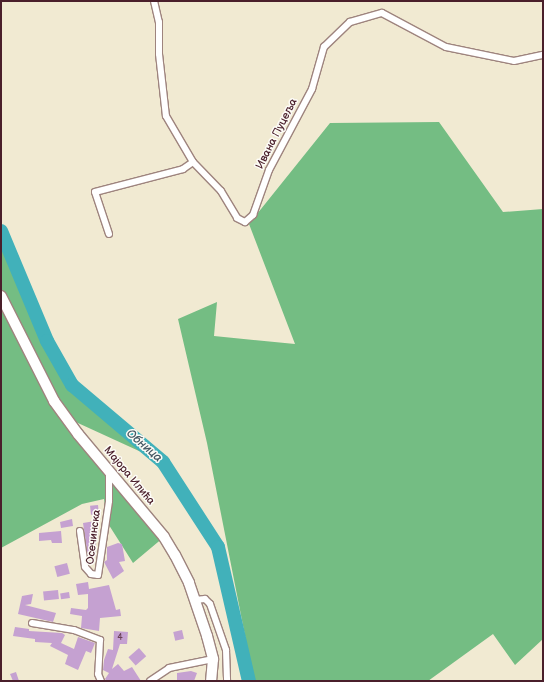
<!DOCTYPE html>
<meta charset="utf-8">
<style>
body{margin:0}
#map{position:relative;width:544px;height:682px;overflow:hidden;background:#f1ead2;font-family:"Balsamiq Sans",sans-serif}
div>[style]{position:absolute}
.forest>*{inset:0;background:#74bd83}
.river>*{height:14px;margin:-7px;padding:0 7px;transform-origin:7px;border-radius:7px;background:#41b1ba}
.building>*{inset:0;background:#c5a1d1;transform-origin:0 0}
.roads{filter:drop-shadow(1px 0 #9e847e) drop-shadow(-1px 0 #9e847e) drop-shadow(0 1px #9e847e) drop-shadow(0 -1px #9e847e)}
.minor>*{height:6px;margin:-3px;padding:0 3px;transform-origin:3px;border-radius:3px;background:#fff}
.primary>*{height:10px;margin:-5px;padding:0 5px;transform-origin:5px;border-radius:5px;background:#fff}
span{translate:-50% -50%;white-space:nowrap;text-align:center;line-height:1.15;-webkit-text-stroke:3px #fdfcf7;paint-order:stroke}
.number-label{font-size:9px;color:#694054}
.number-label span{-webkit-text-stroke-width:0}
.street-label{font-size:11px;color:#4a1f2b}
.water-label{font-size:12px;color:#465964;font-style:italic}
.frame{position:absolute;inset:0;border:2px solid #4a1f2b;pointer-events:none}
</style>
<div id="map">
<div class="forest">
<i style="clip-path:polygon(439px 122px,503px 212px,543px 209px,543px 639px,515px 665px,493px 634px,428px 681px,254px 681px,207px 443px,178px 319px,217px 302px,214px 336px,295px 344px,249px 224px,330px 123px)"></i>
<i style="clip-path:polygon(1px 231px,47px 341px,72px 385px,163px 462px,67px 418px,164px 537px,133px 563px,107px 522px,104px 499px,82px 504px,1px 548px)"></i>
</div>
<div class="river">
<i style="left:1px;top:231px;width:119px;rotate:67.3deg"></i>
<i style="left:47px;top:341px;width:51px;rotate:60.4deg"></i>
<i style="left:72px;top:385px;width:119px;rotate:40.2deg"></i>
<i style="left:163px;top:462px;width:101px;rotate:57.1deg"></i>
<i style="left:218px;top:547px;width:138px;rotate:77deg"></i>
</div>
<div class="building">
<i style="left:98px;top:505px;width:9px;height:8px;rotate:84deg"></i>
<i style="clip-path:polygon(72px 519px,73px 526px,61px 528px,60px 522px)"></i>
<i style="clip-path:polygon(95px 521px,96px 556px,88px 557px,83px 523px)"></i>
<i style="clip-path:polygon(61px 531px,62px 543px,52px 543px,51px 540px,39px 541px,39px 533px)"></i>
<i style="clip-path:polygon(118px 543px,122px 544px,125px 561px,119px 562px,124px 571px,113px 579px,104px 562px,107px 560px,107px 547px)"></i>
<i style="left:67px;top:563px;width:11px;height:13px;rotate:75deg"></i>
<i style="clip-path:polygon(88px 582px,89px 589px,109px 585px,116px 610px,120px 609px,121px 616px,100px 618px,99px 631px,81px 628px,82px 616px,70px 614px,71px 608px,86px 610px,88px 608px,88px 594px,78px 595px,76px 584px)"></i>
<i style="left:58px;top:590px;width:9px;height:15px;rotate:84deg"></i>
<i style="left:69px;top:592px;width:6px;height:9px;rotate:81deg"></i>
<i style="clip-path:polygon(33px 594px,31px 604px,25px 605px,56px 613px,53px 622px,18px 614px,22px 596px)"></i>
<i style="clip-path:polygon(15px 627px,29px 629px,29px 631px,62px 633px,65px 635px,61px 643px,74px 649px,78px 637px,95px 643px,91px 653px,86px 651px,78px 670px,65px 664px,68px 655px,50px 646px,52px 643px,35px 642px,35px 639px,13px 636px)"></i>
<i style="left:182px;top:630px;width:9px;height:9px;rotate:77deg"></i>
<i style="clip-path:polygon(114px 631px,128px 632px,127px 644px,120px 644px,112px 669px,118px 664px,124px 671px,132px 667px,141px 681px,107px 681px,105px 679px,109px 673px,103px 670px,104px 660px,108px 649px,113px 650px)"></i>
<i style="left:139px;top:648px;width:11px;height:14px;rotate:49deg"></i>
<i style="clip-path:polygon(191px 671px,197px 673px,194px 681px,177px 681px,177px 673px)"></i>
<i style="clip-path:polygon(16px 672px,19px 681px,13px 681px,10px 674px)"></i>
</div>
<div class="roads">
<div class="minor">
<i style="left:154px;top:1px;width:22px;rotate:77deg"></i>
<i style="left:159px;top:22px;width:32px;rotate:90deg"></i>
<i style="left:159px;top:54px;width:62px;rotate:83.6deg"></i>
<i style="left:166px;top:116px;width:53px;rotate:59.6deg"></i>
<i style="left:193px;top:162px;width:40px;rotate:46deg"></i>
<i style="left:221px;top:191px;width:31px;rotate:59deg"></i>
<i style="left:237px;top:218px;width:9px;rotate:27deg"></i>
<i style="left:245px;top:222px;width:11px;rotate:-41deg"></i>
<i style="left:253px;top:215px;width:48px;rotate:-70.4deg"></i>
<i style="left:269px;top:170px;width:92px;rotate:-62deg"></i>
<i style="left:312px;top:89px;width:44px;rotate:-74.1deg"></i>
<i style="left:324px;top:47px;width:36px;rotate:-44deg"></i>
<i style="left:350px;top:22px;width:33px;rotate:-16deg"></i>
<i style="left:382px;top:13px;width:72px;rotate:28deg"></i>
<i style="left:446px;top:47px;width:69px;rotate:11.6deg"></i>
<i style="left:514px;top:61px;width:30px;rotate:-12deg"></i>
<i style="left:109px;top:234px;width:44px;rotate:-108.4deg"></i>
<i style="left:95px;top:192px;width:91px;rotate:-14.6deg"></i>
<i style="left:183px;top:169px;width:12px;rotate:-35deg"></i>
<i style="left:80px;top:531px;width:36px;rotate:82deg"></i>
<i style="left:85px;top:567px;width:9px;rotate:49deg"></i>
<i style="left:91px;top:574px;width:7px;rotate:8deg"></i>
<i style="left:98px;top:575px;width:75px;rotate:-81.5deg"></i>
<i style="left:109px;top:501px;width:30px;rotate:-90deg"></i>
<i style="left:195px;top:600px;width:10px;rotate:-6deg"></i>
<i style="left:205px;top:599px;width:7px;rotate:45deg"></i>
<i style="left:210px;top:604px;width:49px;rotate:70.8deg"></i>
<i style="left:226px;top:650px;width:31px;rotate:88deg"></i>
<i style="left:32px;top:623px;width:43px;rotate:9.5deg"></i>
<i style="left:74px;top:630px;width:28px;rotate:21deg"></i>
<i style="left:100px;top:640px;width:34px;rotate:93deg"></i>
<i style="left:98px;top:674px;width:8px;rotate:67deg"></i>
<i style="left:150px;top:681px;width:23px;rotate:-34deg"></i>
<i style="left:169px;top:668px;width:45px;rotate:-11.6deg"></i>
</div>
<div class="primary">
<i style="left:1px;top:296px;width:118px;rotate:63.2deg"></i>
<i style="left:54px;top:401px;width:41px;rotate:54deg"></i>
<i style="left:78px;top:434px;width:134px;rotate:50.1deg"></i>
<i style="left:164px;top:537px;width:21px;rotate:59deg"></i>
<i style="left:175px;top:555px;width:31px;rotate:63deg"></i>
<i style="left:189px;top:583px;width:56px;rotate:71.2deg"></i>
<i style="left:207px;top:636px;width:24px;rotate:75deg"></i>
<i style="left:213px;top:659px;width:22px;rotate:95deg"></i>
</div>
</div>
<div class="number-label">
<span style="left:120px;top:638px">4</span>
</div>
<div class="street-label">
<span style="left:277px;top:134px;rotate:-63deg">Ивана Пуцеља</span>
<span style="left:129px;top:476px;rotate:50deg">Мајора Илића</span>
<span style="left:94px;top:537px;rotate:-83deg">Осечинска</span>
</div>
<div class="water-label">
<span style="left:144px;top:446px;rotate:41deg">Обница</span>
</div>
<div class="frame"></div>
</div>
